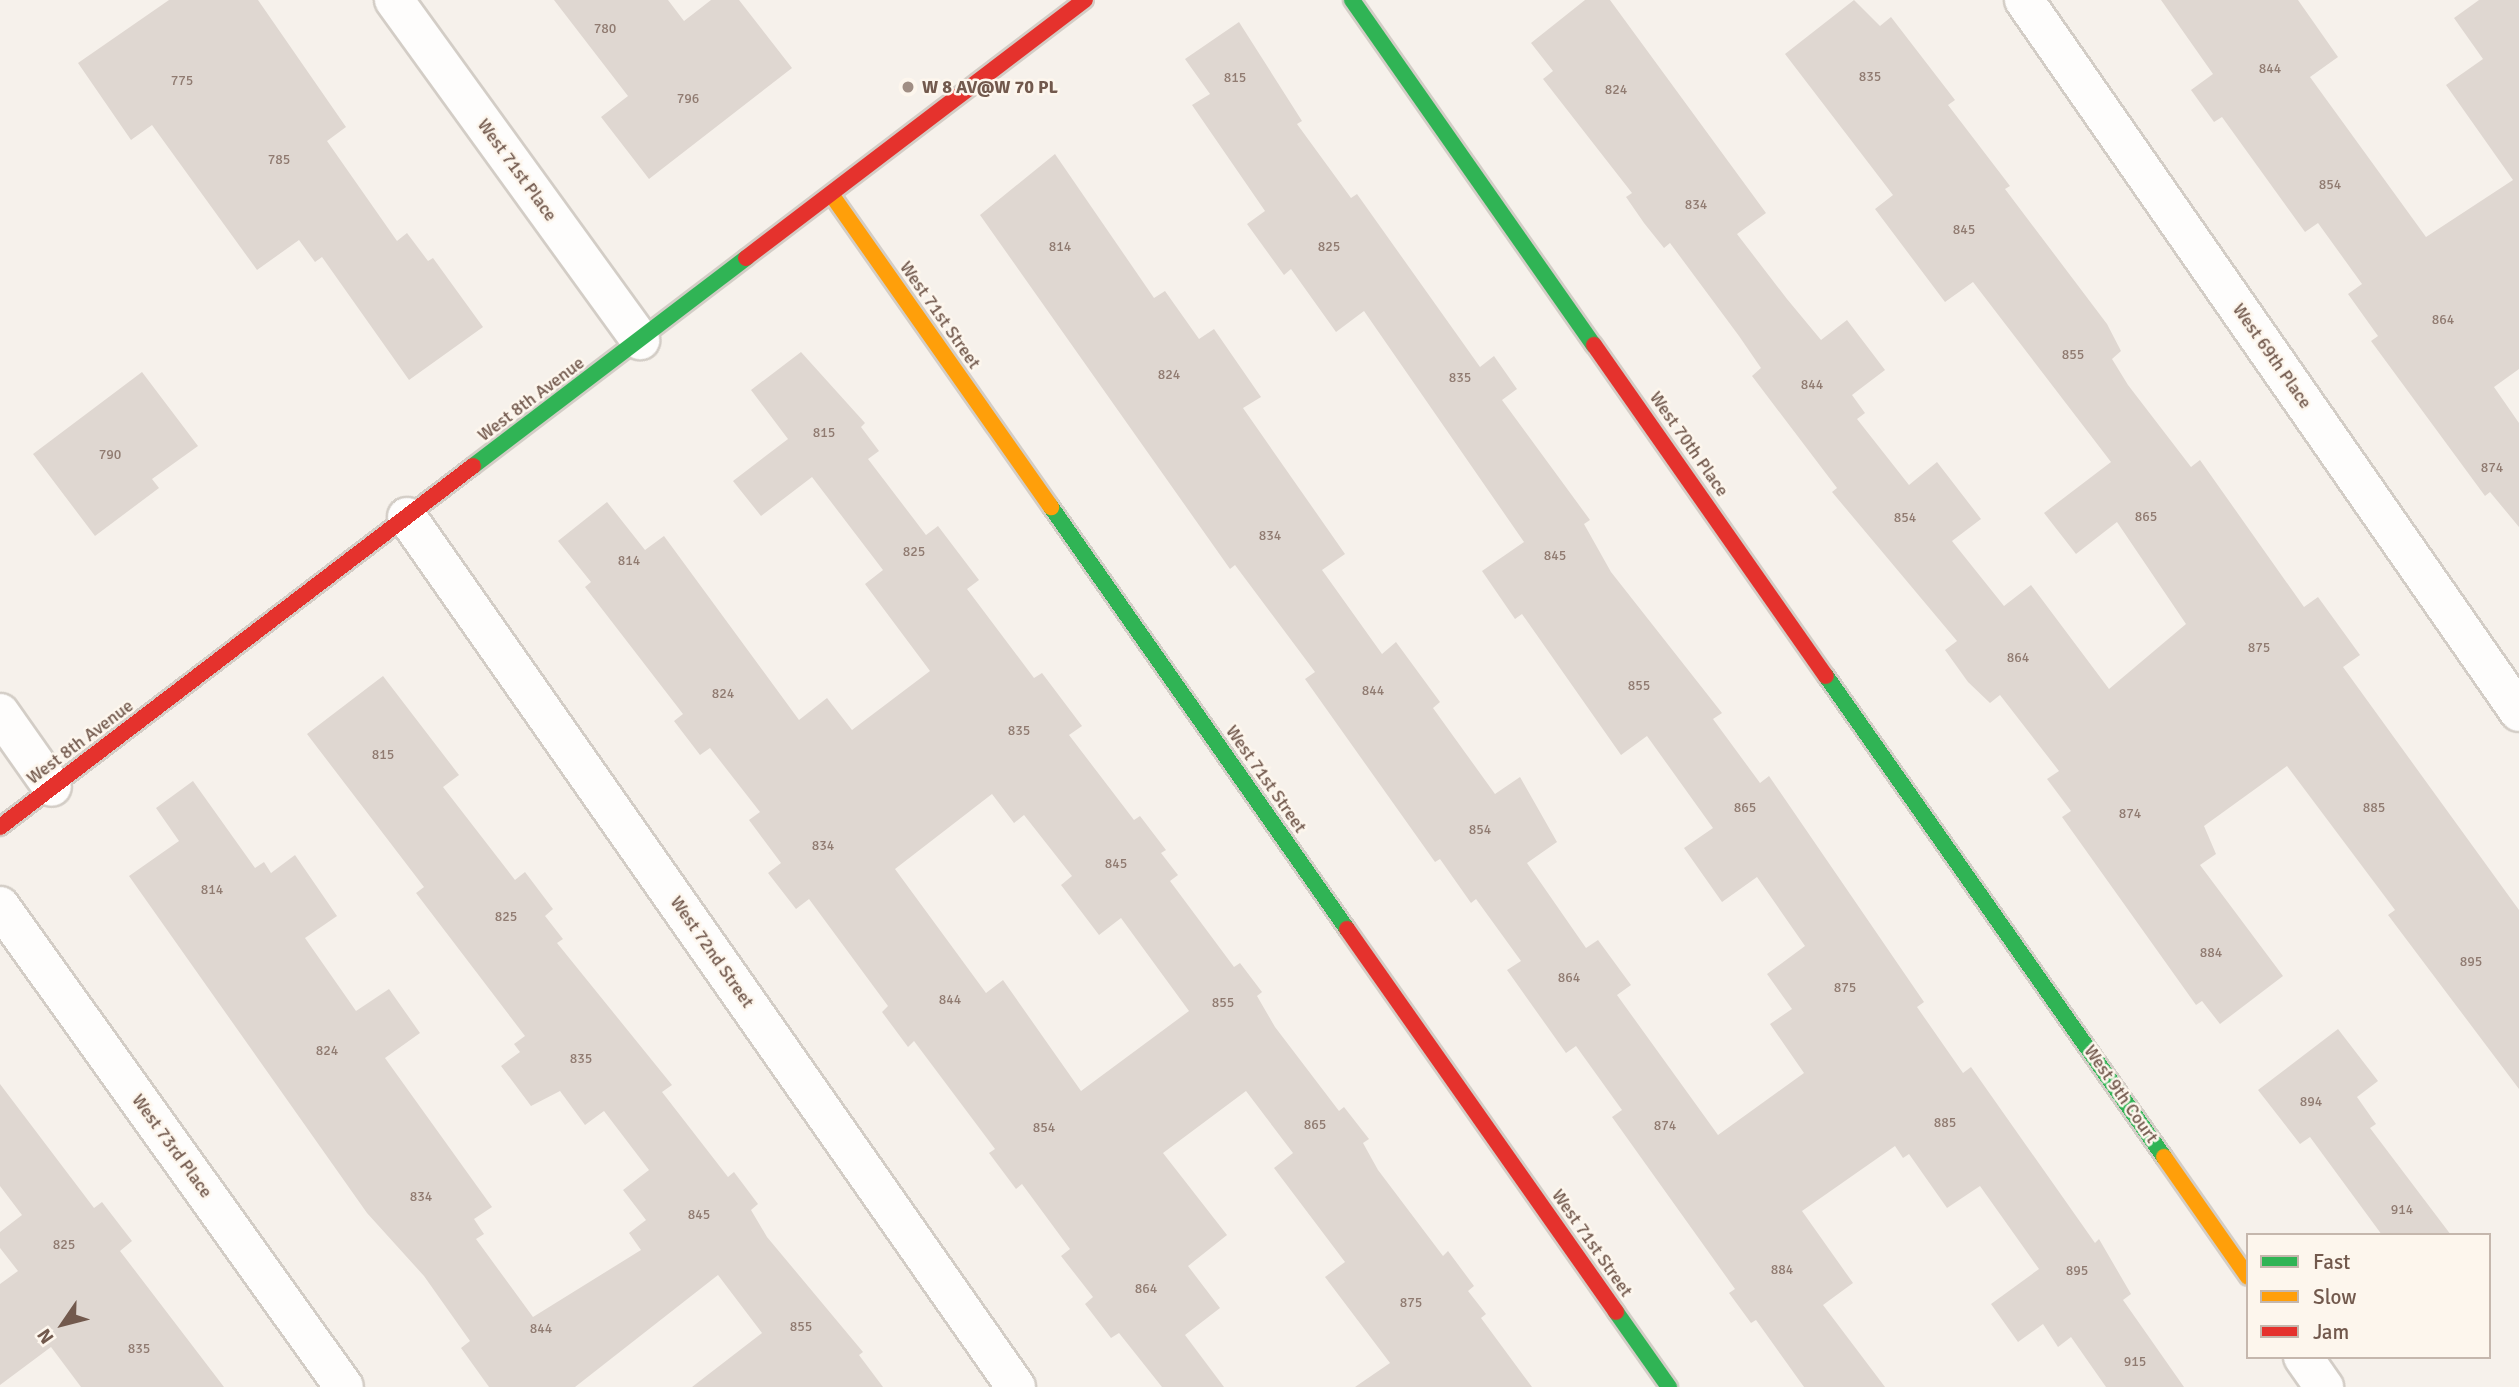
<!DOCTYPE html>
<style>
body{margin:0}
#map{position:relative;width:2519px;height:1387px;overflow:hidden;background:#f6f1eb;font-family:Signika,sans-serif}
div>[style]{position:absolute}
.building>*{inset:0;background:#dfd7d1}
.roads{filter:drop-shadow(2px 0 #d3cdc6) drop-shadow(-2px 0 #d3cdc6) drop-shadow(0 2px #d3cdc6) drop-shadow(0 -2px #d3cdc6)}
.street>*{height:38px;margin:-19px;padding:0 19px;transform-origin:19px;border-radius:19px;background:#fefdfc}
.fast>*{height:16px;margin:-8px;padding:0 8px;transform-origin:8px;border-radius:8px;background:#30b455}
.slow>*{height:16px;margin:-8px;padding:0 8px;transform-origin:8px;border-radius:8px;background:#ff9f0a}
.jam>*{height:16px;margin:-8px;padding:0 8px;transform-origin:8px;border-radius:8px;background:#e5322d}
.dots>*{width:19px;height:19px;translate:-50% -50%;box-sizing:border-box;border:4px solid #fdf6ed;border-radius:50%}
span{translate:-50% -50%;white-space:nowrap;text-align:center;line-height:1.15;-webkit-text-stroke:5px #fdf6ed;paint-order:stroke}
.number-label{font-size:14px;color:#907b71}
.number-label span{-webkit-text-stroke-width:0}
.poi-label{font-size:18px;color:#72594d;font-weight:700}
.left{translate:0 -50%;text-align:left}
.street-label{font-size:18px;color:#72594d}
.legend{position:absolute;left:2246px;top:1233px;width:245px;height:126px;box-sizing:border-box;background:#fdf6ed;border:2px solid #c5b7ad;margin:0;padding:9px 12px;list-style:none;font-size:21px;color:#72594d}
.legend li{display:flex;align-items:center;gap:14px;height:35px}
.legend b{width:35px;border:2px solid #c5b7ad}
.north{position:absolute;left:28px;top:1289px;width:70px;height:70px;-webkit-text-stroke:5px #fdf6ed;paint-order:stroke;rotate:235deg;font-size:19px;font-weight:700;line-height:28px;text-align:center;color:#72594d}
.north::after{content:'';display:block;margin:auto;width:24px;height:32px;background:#72594d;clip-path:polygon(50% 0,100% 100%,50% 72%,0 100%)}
</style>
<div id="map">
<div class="building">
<i style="clip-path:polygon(169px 0,258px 0,346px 127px,327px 141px,397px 241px,407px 233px,428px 261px,433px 258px,483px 327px,409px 380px,322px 257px,315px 262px,299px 240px,257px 270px,152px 125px,131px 140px,78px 63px)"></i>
<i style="clip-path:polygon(554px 0,668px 0,684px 21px,711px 0,739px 0,792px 68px,649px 179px,601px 117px,628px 96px)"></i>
<i style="clip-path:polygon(1585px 0,1610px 0,1766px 213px,1737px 234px,1787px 299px,1821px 340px,1847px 320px,1885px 370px,1852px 395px,1865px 413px,1857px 419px,1909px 485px,1937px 462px,1981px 519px,1952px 541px,2004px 606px,2031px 585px,2109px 689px,2186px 624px,2117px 522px,2076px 554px,2044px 513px,2111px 462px,1973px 282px,1945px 302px,1875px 209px,1893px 195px,1785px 54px,1854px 0,1880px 26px,1891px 17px,1955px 100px,1948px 105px,2010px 186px,2005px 189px,2107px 324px,2121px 351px,2112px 359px,2128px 385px,2191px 467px,2200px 460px,2304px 607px,2318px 597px,2360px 655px,2343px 667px,2519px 910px,2519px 1089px,2388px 915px,2395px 910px,2287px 766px,2204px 826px,2216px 854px,2200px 865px,2283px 976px,2220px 1024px,2202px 1001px,2196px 1005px,2062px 817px,2071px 811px,2047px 779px,2059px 771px,2000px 695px,1990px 703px,1968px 682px,1945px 650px,1957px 641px,1832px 492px,1837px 488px,1752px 376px,1761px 368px,1739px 336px,1670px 243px,1664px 248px,1644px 223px,1626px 197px,1632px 193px,1543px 79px,1553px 71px,1531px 43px)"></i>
<i style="clip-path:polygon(2161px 0,2298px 0,2338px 57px,2310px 77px,2426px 237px,2513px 180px,2446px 85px,2483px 59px,2454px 18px,2479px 0,2519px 0,2519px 369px,2494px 387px,2519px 423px,2519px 527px,2490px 492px,2485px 496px,2371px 341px,2378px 336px,2348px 294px,2362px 284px,2318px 223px,2305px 232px,2222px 117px,2214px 122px,2191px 90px,2213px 74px)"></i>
<i style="clip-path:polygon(1239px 22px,1302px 121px,1297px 124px,1351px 198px,1357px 194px,1480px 367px,1494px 356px,1517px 389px,1502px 400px,1590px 520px,1584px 524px,1611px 572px,1722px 713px,1713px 719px,1760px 783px,1769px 776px,1924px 1002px,1917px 1007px,1963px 1073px,1971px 1067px,2095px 1243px,2099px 1239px,2131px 1294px,2123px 1300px,2184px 1387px,2106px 1387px,2071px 1337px,2058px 1347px,2043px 1324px,2018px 1342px,1991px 1304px,2039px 1269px,1980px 1186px,1947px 1208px,1909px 1154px,1903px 1158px,1895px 1146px,1802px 1211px,1853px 1283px,1823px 1305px,1885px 1387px,1804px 1387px,1756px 1320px,1751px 1323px,1729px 1293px,1735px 1289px,1612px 1117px,1622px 1110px,1576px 1046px,1566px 1053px,1507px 970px,1521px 961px,1476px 899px,1471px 903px,1440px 859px,1435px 862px,1305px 679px,1315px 672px,1235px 565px,1230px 569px,980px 215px,1055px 154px,1154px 298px,1165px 291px,1199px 339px,1214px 329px,1261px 397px,1243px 408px,1345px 554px,1322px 570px,1382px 654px,1396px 642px,1440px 702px,1433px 708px,1495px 794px,1520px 777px,1557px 842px,1527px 863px,1586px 948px,1598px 940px,1631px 985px,1617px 995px,1718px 1135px,1804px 1073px,1770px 1024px,1792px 1009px,1767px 974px,1805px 946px,1757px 877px,1722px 902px,1684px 848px,1713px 828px,1647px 736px,1621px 755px,1522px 614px,1515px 619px,1482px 571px,1524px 542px,1364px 311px,1336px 332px,1291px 269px,1284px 275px,1247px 224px,1265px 211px,1192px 105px,1210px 94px,1185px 59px)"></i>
<i style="clip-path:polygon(evenodd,801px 352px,865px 423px,861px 427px,879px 451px,868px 459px,926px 535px,938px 526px,979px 580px,967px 589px,1034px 678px,1042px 673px,1082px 726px,1069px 735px,1134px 820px,1140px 816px,1166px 850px,1161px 853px,1178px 875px,1170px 881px,1234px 967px,1240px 963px,1262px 992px,1257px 996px,1275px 1027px,1339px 1111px,1344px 1107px,1369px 1139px,1363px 1143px,1378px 1170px,1443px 1256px,1448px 1251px,1474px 1286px,1468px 1291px,1486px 1314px,1481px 1318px,1532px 1387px,1355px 1387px,1390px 1363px,1325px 1277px,1345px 1262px,1274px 1168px,1293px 1153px,1246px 1091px,1163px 1153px,1227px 1235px,1188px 1266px,1220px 1308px,1185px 1335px,1224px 1387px,1162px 1387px,1119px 1333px,1111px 1338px,1085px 1304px,1093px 1297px,1061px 1256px,1070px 1249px,1022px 1184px,1016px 1189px,989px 1153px,995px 1149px,914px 1041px,908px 1047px,882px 1012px,888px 1006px,809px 899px,796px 909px,768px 873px,781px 863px,749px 820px,760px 812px,710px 748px,700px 755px,674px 721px,683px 714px,585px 587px,591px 582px,558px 541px,607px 502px,645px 550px,664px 536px,799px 720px,827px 698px,852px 730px,930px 671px,865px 584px,883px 570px,812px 477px,761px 516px,733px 481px,788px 439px,751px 390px,801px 352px,992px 794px,1014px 823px,1024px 815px,1072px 876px,1061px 885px,1099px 935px,1121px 918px,1189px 1011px,1081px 1091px,1003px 980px,986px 993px,895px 869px,992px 794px)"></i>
<i style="clip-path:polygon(142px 372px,198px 446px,152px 479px,159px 488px,95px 536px,33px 454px)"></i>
<i style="clip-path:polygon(383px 676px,459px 775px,443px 787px,515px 880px,525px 872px,553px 909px,545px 916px,563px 939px,557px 943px,672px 1085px,662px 1092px,728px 1177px,734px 1172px,758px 1204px,751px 1210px,767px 1237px,863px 1352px,859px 1355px,883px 1387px,692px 1387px,762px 1333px,718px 1275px,575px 1387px,489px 1387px,461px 1348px,470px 1341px,424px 1276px,367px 1213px,129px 876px,179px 841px,156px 808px,193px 781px,255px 868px,264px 862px,271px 873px,295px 855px,337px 916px,305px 938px,356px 1011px,389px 989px,420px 1033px,385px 1058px,492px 1207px,474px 1219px,484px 1234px,476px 1239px,533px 1317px,641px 1250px,629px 1233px,646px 1220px,623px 1190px,649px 1170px,604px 1111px,585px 1125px,560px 1091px,531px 1106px,501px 1066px,520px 1052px,514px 1044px,525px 1036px,416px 893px,424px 887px,307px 734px)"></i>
<i style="clip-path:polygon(2338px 1029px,2378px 1081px,2357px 1097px,2376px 1124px,2370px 1128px,2451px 1235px,2382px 1235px,2310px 1137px,2300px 1144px,2258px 1090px)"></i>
<i style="clip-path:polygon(0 1084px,94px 1208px,102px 1202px,132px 1241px,120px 1251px,224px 1387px,81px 1387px,51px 1347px,0 1385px,0 1284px,18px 1271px,0 1248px,0 1232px,22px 1215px,0 1186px)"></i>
</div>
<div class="roads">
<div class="street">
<i style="left:394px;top:0;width:420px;rotate:54.1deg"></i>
<i style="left:2024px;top:0;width:867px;rotate:55.19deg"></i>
<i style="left:407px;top:517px;width:1062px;rotate:55.01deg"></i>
<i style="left:0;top:713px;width:90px;rotate:54.9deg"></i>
<i style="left:0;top:906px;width:591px;rotate:54.43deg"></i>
<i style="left:2303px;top:1357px;width:37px;rotate:55deg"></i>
</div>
<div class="fast">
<i style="left:1352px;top:0;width:421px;rotate:55deg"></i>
<i style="left:473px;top:466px;width:343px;rotate:-37.3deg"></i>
<i style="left:1051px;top:507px;width:515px;rotate:54.95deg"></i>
<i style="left:1826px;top:676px;width:588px;rotate:54.9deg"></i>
<i style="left:1616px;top:1312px;width:92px;rotate:54.8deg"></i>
</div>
<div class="slow">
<i style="left:831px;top:194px;width:383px;rotate:54.9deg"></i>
<i style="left:2164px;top:1157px;width:146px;rotate:55deg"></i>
</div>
<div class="jam">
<i style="left:746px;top:258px;width:426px;rotate:-37.3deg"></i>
<i style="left:1594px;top:345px;width:404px;rotate:55deg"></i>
<i style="left:0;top:827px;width:595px;rotate:-37.35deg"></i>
<i style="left:1347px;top:929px;width:468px;rotate:54.9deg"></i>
</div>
</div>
<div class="dots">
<i style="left:908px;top:87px;background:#a08e84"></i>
</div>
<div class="number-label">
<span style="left:605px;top:29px">780</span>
<span style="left:2270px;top:69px">844</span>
<span style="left:1870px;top:77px">835</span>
<span style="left:1235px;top:78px">815</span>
<span style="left:182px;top:81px">775</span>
<span style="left:1616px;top:90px">824</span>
<span style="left:688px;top:99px">796</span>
<span style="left:279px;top:160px">785</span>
<span style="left:2330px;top:185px">854</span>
<span style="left:1696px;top:205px">834</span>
<span style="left:1964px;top:230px">845</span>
<span style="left:1060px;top:247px">814</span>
<span style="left:1329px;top:247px">825</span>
<span style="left:2443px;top:320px">864</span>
<span style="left:2073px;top:355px">855</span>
<span style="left:1169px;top:375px">824</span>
<span style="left:1460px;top:378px">835</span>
<span style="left:1812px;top:385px">844</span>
<span style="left:824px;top:433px">815</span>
<span style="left:110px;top:455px">790</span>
<span style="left:2492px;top:468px">874</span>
<span style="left:2146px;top:517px">865</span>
<span style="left:1905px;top:518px">854</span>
<span style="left:1270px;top:536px">834</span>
<span style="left:914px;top:552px">825</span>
<span style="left:1555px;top:556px">845</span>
<span style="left:629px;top:561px">814</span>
<span style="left:2259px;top:648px">875</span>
<span style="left:2018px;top:658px">864</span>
<span style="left:1639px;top:686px">855</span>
<span style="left:1373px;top:691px">844</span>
<span style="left:723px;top:694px">824</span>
<span style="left:1019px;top:731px">835</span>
<span style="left:383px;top:755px">815</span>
<span style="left:1745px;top:808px">865</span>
<span style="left:2374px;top:808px">885</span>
<span style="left:2130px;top:814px">874</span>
<span style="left:1480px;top:830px">854</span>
<span style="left:823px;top:846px">834</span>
<span style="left:1116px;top:864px">845</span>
<span style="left:212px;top:890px">814</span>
<span style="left:506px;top:917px">825</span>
<span style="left:2211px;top:953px">884</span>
<span style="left:2471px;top:962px">895</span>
<span style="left:1569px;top:978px">864</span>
<span style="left:1845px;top:988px">875</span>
<span style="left:950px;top:1000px">844</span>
<span style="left:1223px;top:1003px">855</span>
<span style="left:327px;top:1051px">824</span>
<span style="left:581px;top:1059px">835</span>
<span style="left:2311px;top:1102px">894</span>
<span style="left:1945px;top:1123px">885</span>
<span style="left:1315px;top:1125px">865</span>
<span style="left:1665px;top:1126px">874</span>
<span style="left:1044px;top:1128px">854</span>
<span style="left:421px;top:1197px">834</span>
<span style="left:2402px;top:1210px">914</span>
<span style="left:699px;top:1215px">845</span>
<span style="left:64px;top:1245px">825</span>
<span style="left:1782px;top:1270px">884</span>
<span style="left:2077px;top:1271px">895</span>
<span style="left:1146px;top:1289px">864</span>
<span style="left:1411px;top:1303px">875</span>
<span style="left:801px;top:1327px">855</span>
<span style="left:541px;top:1329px">844</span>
<span style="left:139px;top:1349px">835</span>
<span style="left:2135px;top:1362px">915</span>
</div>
<div class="poi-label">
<span class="left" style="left:922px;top:87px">W 8 AV@W 70 PL</span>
</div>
<div class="street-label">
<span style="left:517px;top:170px;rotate:54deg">West 71st Place</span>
<span style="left:940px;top:315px;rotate:55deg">West 71st Street</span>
<span style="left:2272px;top:356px;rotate:55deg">West 69th Place</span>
<span style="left:531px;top:399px;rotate:-37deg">West 8th Avenue</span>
<span style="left:1689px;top:444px;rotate:55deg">West 70th Place</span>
<span style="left:80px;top:742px;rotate:-37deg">West 8th Avenue</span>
<span style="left:1266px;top:779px;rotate:55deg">West 71st Street</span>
<span style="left:712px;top:952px;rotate:55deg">West 72nd Street</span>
<span style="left:2121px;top:1094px;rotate:55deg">West 9th Court</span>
<span style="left:172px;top:1146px;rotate:54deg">West 73rd Place</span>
<span style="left:1592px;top:1243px;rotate:55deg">West 71st Street</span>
</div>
<ul class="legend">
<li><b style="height:9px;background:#30b455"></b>Fast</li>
<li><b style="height:9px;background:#ff9f0a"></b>Slow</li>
<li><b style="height:9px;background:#e5322d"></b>Jam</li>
</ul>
<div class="north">N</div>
</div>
